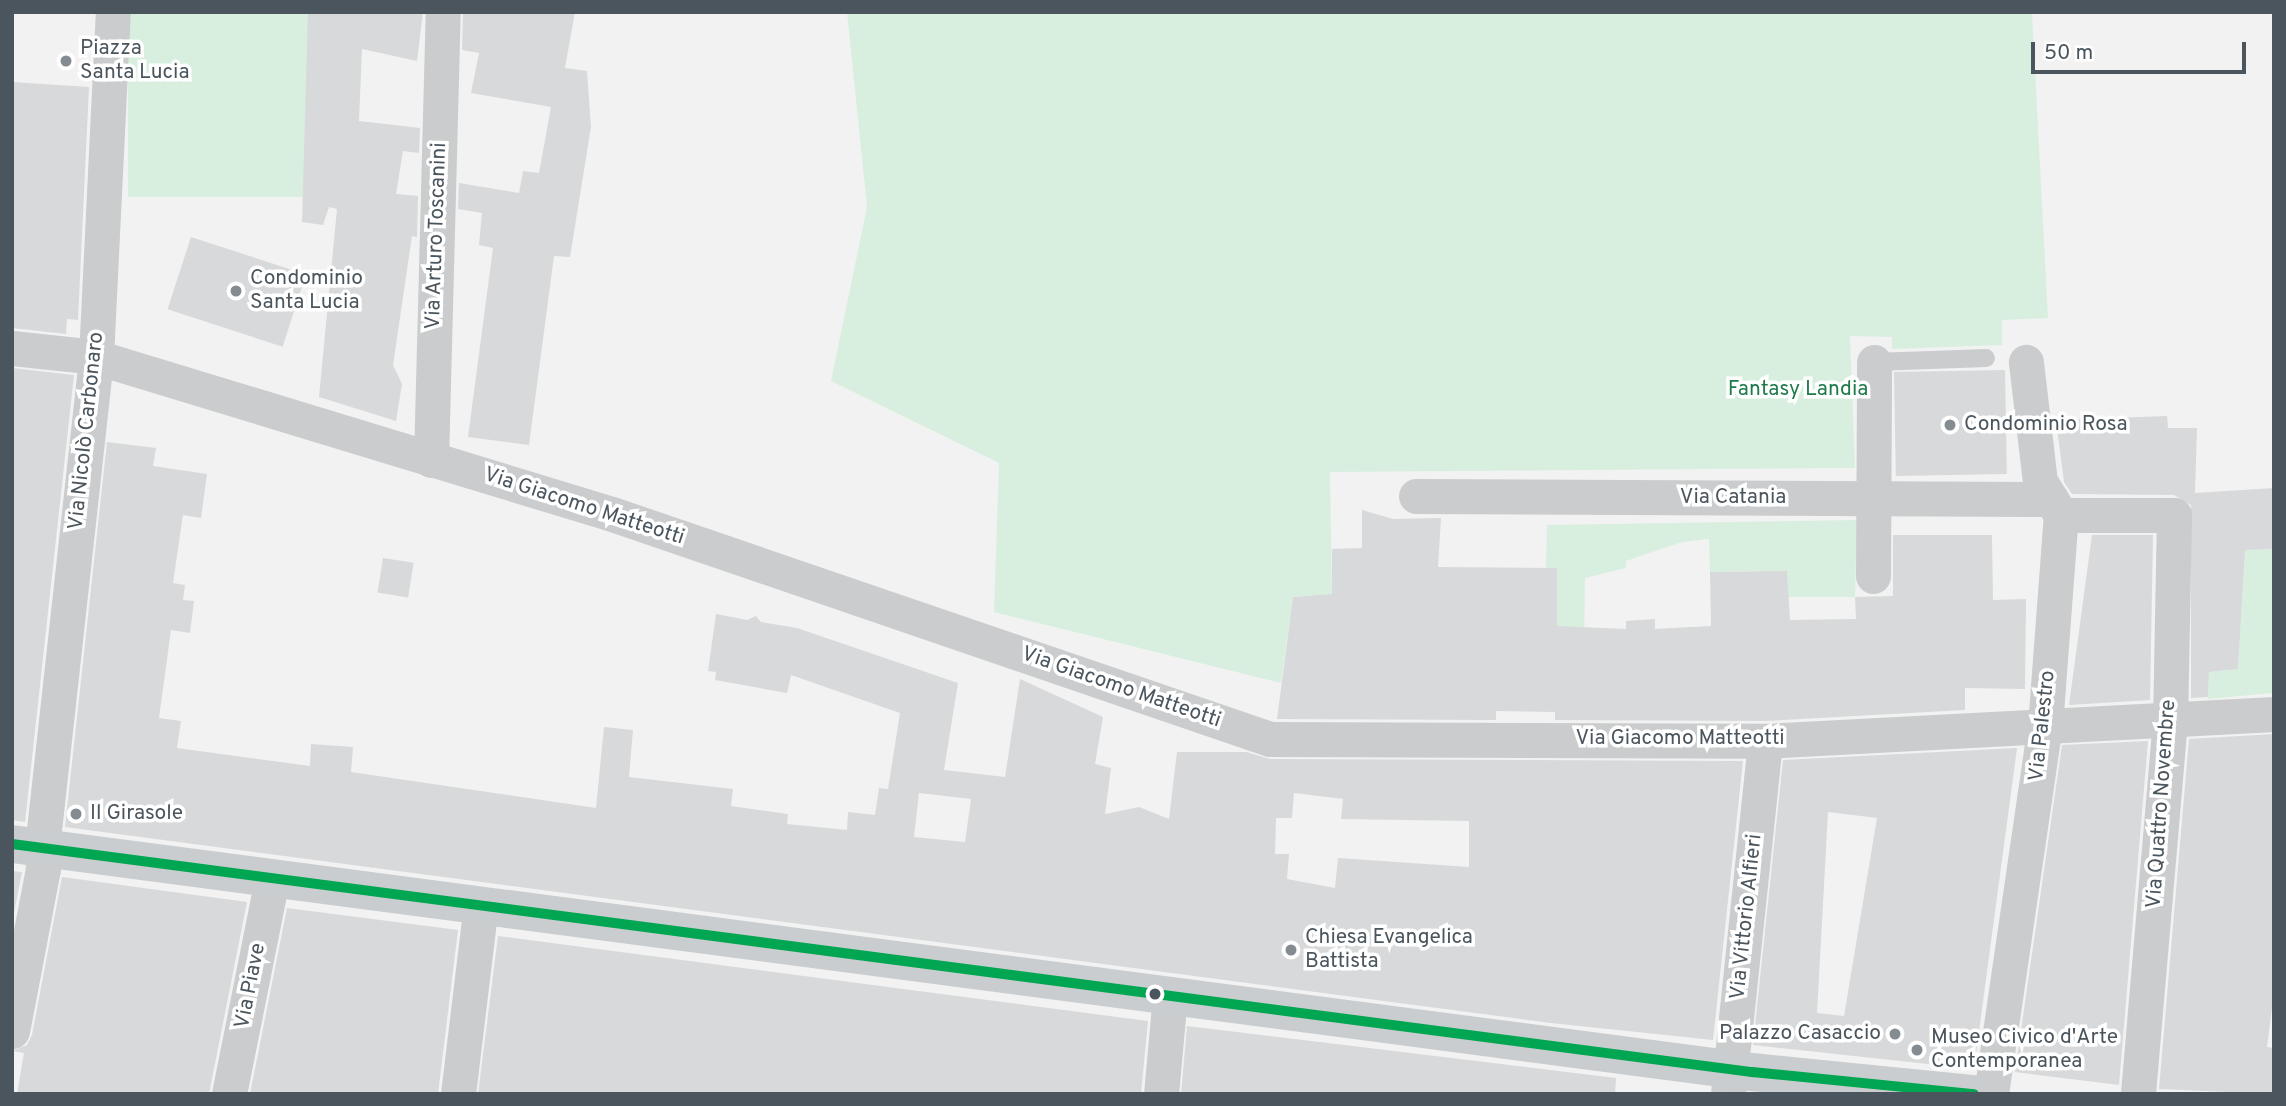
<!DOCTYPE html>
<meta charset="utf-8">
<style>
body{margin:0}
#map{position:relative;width:2286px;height:1106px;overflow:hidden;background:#f2f2f2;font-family:Overpass,sans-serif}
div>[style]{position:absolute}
.green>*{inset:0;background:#d8efe0;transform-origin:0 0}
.building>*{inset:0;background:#d8d9da;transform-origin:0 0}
.service>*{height:18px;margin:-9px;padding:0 9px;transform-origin:9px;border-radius:9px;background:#cacccd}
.minor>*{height:35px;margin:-17.5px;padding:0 17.5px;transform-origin:17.5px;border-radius:17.5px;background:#cacccd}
.secondary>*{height:38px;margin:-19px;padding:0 19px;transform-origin:19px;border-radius:19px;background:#cacdcf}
.bus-1>*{height:10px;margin:-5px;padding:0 5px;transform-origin:5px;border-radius:5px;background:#00a651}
.dots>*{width:19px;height:19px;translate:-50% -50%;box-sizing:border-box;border:4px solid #fff;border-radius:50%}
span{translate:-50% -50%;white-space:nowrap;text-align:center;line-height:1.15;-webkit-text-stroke:7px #fff;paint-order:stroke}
.poi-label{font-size:21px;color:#4a555d}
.left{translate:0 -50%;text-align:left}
.right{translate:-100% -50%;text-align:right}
.street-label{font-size:21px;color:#4a555d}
.park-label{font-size:21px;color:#1e7b49}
.frame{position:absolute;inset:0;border:14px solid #4a555d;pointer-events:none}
.scale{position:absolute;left:2031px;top:42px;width:215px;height:32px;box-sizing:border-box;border:4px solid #4a555d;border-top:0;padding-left:9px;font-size:21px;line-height:24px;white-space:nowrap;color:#4a555d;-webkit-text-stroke:5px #fff;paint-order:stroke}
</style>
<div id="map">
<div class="green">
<i style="left:128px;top:12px;width:180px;height:185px"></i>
<i style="clip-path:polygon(847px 12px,2032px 12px,2048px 318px,2002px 320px,2002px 345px,1892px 349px,1892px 337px,1850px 336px,1855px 468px,1330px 472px,1332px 594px,1293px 597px,1281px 683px,994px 612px,999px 463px,831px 381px,867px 207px)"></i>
<i style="clip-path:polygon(1857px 520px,1855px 597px,1788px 597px,1787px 571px,1710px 572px,1709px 539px,1682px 542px,1626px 561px,1626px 568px,1585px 578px,1584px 655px,1556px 655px,1557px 569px,1546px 568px,1547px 525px)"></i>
<i style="clip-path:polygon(2274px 549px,2274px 693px,2208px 699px,2209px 672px,2238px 669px,2245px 550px)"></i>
</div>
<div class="building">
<i style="clip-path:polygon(308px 12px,423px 12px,417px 61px,362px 49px,359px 121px,420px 128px,419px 153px,403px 151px,396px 194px,418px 196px,417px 237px,412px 236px,393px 365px,402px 384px,396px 421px,319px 397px,337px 209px,329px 207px,323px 225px,302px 222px)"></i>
<i style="clip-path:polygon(463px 12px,575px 12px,565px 68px,587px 71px,591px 127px,570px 257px,554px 256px,529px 445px,468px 437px,493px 248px,479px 245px,482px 213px,458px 209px,459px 183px,519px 193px,523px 171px,539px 173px,551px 107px,471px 93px,479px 53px,462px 50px)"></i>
<i style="clip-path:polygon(12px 82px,89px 87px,78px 320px,67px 319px,66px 334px,12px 328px)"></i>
<i style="left:191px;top:237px;width:121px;height:76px;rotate:18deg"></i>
<i style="clip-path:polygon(12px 368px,74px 375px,25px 822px,12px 820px)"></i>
<i style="left:2005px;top:370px;width:104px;height:111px;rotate:89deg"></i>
<i style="clip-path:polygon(2167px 416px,2168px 428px,2197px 428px,2195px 493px,2274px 488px,2274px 549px,2245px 550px,2238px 669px,2209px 672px,2208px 697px,2191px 698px,2191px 505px,2174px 495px,2072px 494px,2064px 482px,2056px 420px)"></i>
<i style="clip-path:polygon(evenodd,107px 442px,156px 448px,153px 466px,207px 474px,201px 518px,183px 515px,173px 583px,185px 585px,183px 600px,194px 601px,190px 633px,171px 630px,159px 718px,181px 721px,177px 748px,310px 766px,311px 744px,353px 747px,351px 772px,596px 808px,604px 727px,633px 730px,629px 777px,733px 789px,731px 806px,788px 814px,787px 824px,847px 830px,848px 812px,875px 815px,879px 788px,888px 789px,900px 713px,791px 675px,787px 693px,715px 680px,716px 672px,708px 671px,716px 614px,747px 620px,756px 616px,761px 622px,797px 628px,958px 683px,944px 770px,1005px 777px,1020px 679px,1103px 717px,1095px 764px,1111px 768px,1105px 814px,1139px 807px,1169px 819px,1177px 752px,1246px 752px,1270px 759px,1743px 761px,1713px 1040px,1551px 1023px,65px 827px,107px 442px,919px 793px,971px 799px,965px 842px,914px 837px,919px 793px,107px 442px,1294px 793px,1343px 799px,1341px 819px,1469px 821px,1469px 867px,1338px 858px,1335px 888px,1287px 879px,1289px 854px,1275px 854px,1276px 818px,1292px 818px,1294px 793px)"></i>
<i style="clip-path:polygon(1362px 510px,1393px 519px,1441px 518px,1438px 567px,1557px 568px,1557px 626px,1626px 629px,1626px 621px,1655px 619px,1655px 629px,1711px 626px,1710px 572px,1787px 571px,1790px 620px,1856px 619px,1855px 597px,1893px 596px,1893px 535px,1992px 535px,1993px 600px,2026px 599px,2025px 689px,1965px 688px,1965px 710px,1765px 721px,1555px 720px,1555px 712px,1496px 711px,1496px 720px,1277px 719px,1293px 597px,1332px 594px,1332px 549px,1362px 548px)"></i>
<i style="clip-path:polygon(2092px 535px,2153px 535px,2150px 700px,2069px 705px)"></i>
<i style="left:383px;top:558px;width:31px;height:35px;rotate:9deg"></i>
<i style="clip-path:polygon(2274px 734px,2274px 992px,2267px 1047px,2274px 1048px,2274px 1094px,2159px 1089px,2189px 739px)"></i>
<i style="clip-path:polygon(2148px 741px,2119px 1085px,2015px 1072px,2062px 745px)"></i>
<i style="clip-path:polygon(evenodd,2017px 748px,1974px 1069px,1753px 1045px,1783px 760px,2017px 748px,1828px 812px,1877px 818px,1844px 1016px,1817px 1013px,1828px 812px)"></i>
<i style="clip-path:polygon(12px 871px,22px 872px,12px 923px)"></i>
<i style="clip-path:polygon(62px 877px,247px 902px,209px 1094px,17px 1094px,24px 1053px,12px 1051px,27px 1045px,32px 1035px)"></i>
<i style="clip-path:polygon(287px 908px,458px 930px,438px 1094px,250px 1094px)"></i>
<i style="clip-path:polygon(498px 936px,1148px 1021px,1141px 1094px,478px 1094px)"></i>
<i style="clip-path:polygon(1187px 1026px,1616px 1078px,1615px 1094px,1181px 1094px)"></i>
</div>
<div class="service">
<i style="left:1874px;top:362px;width:112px;rotate:-2deg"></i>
</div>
<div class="minor">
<i style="left:12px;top:348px;width:84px;rotate:6.1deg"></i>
<i style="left:96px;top:357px;width:539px;rotate:16.92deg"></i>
<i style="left:612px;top:514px;width:695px;rotate:18.88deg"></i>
<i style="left:1270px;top:739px;width:495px;rotate:0.2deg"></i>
<i style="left:1765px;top:741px;width:510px;rotate:-3.04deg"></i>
<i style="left:431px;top:460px;width:448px;rotate:-88.5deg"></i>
<i style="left:1416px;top:496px;width:635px;rotate:0.27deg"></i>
<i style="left:2061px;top:515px;width:113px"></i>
<i style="left:2174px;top:515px;width:205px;rotate:91.1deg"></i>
<i style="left:2170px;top:720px;width:375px;rotate:94.9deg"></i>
<i style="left:1873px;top:576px;width:214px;rotate:-89.7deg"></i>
<i style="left:12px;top:1031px;width:165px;rotate:-79.2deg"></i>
<i style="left:43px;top:869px;width:21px;rotate:-93deg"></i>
<i style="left:42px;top:848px;width:494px;rotate:-83.7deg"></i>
<i style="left:96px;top:357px;width:345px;rotate:-87.2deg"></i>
<i style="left:229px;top:1094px;width:220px;rotate:-78.7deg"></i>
<i style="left:458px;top:1094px;width:190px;rotate:-83.1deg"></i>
<i style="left:1161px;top:1094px;width:98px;rotate:-84.8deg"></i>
<i style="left:1728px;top:1094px;width:355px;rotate:-84deg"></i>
<i style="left:1991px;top:1094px;width:372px;rotate:-81.7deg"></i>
<i style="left:2045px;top:726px;width:212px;rotate:-85.7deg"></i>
<i style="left:2061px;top:515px;width:39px;rotate:-122deg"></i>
<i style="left:2040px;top:482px;width:121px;rotate:-96.7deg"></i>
</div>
<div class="secondary">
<i style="left:12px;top:844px;width:1755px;rotate:7.47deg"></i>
<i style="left:1752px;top:1072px;width:223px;rotate:5.7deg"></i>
</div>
<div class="bus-1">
<i style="left:12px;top:844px;width:1755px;rotate:7.47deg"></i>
<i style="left:1752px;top:1072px;width:223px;rotate:5.7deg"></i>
</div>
<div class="dots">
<i style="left:66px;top:61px;background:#858c91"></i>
<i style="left:236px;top:291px;background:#858c91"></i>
<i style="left:1950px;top:425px;background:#858c91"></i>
<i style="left:76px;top:814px;background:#858c91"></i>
<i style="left:1291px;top:950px;background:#858c91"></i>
<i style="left:1155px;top:994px;background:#4a555d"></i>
<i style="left:1895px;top:1034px;background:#858c91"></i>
<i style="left:1917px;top:1050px;background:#858c91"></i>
</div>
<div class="poi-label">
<span class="left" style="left:80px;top:61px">Piazza<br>Santa Lucia</span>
<span class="left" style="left:250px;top:291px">Condominio<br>Santa Lucia</span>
<span class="left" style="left:1964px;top:425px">Condominio Rosa</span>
<span class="left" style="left:90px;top:814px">Il Girasole</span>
<span class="left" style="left:1305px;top:950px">Chiesa Evangelica<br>Battista</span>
<span class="right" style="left:1881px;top:1034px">Palazzo Casaccio</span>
<span class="left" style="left:1931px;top:1050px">Museo Civico d'Arte<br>Contemporanea</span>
</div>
<div class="street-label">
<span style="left:437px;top:236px;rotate:-88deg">Via Arturo Toscanini</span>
<span style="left:87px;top:431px;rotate:-84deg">Via Nicolò Carbonaro</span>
<span style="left:1733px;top:498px">Via Catania</span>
<span style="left:584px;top:507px;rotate:18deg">Via Giacomo Matteotti</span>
<span style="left:1121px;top:688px;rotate:19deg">Via Giacomo Matteotti</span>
<span style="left:2043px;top:726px;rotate:-84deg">Via Palestro</span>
<span style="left:1680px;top:739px">Via Giacomo Matteotti</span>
<span style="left:2162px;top:804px;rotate:-86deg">Via Quattro Novembre</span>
<span style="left:1747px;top:917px;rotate:-84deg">Via Vittorio Alfieri</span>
<span style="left:251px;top:986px;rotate:-79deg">Via Piave</span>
</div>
<div class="park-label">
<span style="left:1798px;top:390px">Fantasy Landia</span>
</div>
<div class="frame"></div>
<div class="scale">50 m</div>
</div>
